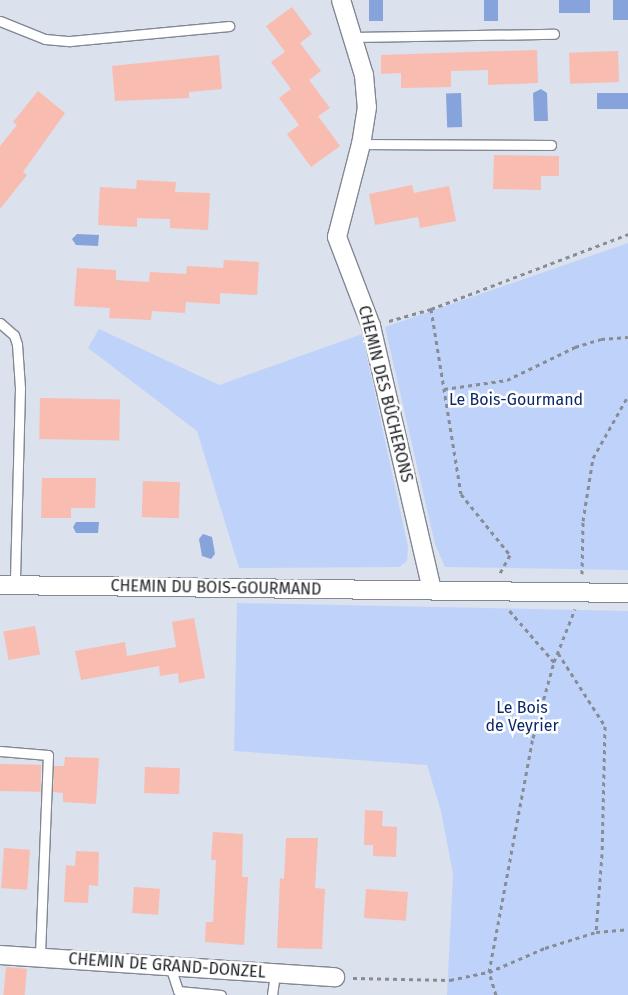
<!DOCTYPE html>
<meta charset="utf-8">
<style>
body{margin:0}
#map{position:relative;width:628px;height:995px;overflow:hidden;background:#dbe1ed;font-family:"Fira Sans",sans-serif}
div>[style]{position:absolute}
.green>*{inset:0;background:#bfd3fa}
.water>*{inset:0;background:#86a3dc;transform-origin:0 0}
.building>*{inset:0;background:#f9bcb0;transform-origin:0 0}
.path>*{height:3px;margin-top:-1.5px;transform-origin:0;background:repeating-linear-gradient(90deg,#888c94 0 4px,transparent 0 8px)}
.roads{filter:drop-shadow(1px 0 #828893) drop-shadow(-1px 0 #828893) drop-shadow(0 1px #828893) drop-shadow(0 -1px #828893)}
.lane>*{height:9px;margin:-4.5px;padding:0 4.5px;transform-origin:4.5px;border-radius:4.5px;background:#fff}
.street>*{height:18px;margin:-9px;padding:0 9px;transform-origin:9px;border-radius:9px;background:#fff}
span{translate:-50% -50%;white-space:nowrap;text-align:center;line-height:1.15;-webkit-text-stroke:5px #fff;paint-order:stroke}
.street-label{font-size:16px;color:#222428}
.park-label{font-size:16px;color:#0b2669}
</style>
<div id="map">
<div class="green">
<i style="clip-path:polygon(628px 243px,628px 570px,445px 567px,435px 544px,385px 327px)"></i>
<i style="clip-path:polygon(99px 329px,219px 385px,362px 334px,408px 547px,407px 561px,399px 567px,239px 568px,197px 431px,88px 348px)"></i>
<i style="clip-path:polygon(237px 603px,628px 611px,628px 995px,447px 995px,453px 874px,441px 811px,427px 765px,234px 751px)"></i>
</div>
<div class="water">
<i style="left:369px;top:0;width:14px;height:21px"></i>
<i style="left:484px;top:0;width:14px;height:21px"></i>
<i style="left:559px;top:0;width:31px;height:13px"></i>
<i style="left:613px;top:0;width:15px;height:20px"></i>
<i style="clip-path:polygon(541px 89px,547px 93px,548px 121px,534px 121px,533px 93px)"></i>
<i style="left:461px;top:93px;width:34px;height:15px;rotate:88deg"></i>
<i style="left:628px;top:93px;width:16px;height:31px;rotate:90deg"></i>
<i style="clip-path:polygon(77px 234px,99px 235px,98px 246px,76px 245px,72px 239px)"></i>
<i style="clip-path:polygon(76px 522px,99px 522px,98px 533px,76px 533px,73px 527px)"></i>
<i style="clip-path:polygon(203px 534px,212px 537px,215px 554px,211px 559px,202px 556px,199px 539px)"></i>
</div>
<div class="building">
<i style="clip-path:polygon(292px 7px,312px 34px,300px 43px,321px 71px,309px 80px,330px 108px,318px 116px,340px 146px,311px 167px,287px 134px,299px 125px,279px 98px,291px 89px,271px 62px,285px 52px,266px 26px)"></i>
<i style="clip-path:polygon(537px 50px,538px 83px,488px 85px,488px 70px,451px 71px,451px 87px,401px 88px,401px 73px,381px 74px,381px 55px)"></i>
<i style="left:618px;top:51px;width:31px;height:49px;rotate:88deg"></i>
<i style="clip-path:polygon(219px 55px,222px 89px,189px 92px,189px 98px,115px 101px,112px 66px)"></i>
<i style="clip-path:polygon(38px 91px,65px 113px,23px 172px,27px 175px,0 209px,0 146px,17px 125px,13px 122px)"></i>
<i style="clip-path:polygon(494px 155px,559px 156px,559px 176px,541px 176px,541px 190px,493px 189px)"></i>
<i style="clip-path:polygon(137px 180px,176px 182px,175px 192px,210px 193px,208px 230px,170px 228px,170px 219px,137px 218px,137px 227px,98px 225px,100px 187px,136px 189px)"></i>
<i style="clip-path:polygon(412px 185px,414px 193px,449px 186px,456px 221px,420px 228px,418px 217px,375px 225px,369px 194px)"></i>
<i style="clip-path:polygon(224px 260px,259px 262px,257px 295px,220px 293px,220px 304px,186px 302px,185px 313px,152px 311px,151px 320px,109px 318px,110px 308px,74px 306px,77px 268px,116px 270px,116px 280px,149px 282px,150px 272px,186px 274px,187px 266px,223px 268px)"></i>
<i style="left:40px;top:398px;width:80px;height:41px;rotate:1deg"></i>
<i style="clip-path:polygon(42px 478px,96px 478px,95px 508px,71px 508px,71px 518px,41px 518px)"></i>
<i style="left:143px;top:481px;width:37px;height:36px;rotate:2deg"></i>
<i style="clip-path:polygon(194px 618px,205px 678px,179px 683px,178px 673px,160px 676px,159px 666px,81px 680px,75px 651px,125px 642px,127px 656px,176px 647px,172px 622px)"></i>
<i style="left:35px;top:626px;width:29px;height:32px;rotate:80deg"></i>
<i style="clip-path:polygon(65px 757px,99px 758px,96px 804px,63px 802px,63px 793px,53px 792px,54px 766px,64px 766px)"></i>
<i style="left:0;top:764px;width:41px;height:27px;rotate:1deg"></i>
<i style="left:145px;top:767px;width:35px;height:26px;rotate:2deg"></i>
<i style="clip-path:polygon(365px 810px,383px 811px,382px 826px,397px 827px,396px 857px,373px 856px,373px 845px,364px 845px)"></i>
<i style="clip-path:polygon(213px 832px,243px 834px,242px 877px,248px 877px,244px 945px,205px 942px,206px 922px,213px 922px,216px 860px,211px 860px)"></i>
<i style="clip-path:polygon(286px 838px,318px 838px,315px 888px,325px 889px,322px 949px,277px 948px,280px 878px,284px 879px)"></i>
<i style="left:4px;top:848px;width:26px;height:40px;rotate:4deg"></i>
<i style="clip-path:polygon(76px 851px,99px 852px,98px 886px,89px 885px,88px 903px,64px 902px,66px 865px,75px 866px)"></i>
<i style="left:134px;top:887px;width:26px;height:26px;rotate:4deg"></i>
<i style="left:366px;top:889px;width:42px;height:29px;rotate:4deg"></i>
<i style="left:6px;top:967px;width:21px;height:28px;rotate:5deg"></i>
</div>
<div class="path">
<i style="left:431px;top:309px;width:187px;rotate:80.8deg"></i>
<i style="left:461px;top:494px;width:78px;rotate:51.2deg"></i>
<i style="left:510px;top:555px;width:21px;rotate:119deg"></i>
<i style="left:389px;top:321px;width:44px;rotate:-15.9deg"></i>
<i style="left:431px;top:309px;width:211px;rotate:-20.8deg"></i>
<i style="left:444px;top:389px;width:64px;rotate:-8.1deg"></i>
<i style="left:507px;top:380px;width:76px;rotate:-25.9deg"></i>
<i style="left:575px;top:347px;width:27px;rotate:-17deg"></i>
<i style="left:601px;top:339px;width:27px;rotate:-4deg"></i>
<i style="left:582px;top:574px;width:53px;rotate:-88.9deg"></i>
<i style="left:583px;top:521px;width:64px;rotate:-81deg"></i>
<i style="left:593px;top:458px;width:71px;rotate:-60.6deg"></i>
<i style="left:558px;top:653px;width:87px;rotate:57.2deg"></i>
<i style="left:605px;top:726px;width:128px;rotate:91.3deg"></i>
<i style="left:602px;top:854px;width:78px;rotate:94.4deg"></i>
<i style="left:554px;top:662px;width:57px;rotate:-68.4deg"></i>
<i style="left:353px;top:978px;width:97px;rotate:1.2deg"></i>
<i style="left:450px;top:980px;width:40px;rotate:-12deg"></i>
<i style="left:489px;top:972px;width:61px;rotate:-23.2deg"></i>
<i style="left:545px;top:948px;width:53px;rotate:-17.4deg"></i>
<i style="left:596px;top:932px;width:32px;rotate:-5deg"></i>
<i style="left:496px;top:995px;width:24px;rotate:-107deg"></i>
<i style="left:489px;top:972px;width:238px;rotate:-79.4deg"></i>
<i style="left:533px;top:738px;width:79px;rotate:-74.6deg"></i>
<i style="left:554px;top:662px;width:69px;rotate:-130.9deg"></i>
</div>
<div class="roads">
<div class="lane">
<i style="left:0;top:21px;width:48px;rotate:21.8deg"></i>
<i style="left:45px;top:39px;width:25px;rotate:5deg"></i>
<i style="left:70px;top:41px;width:160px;rotate:-5.4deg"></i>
<i style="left:353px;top:37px;width:201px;rotate:-0.9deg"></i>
<i style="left:361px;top:144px;width:190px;rotate:0.3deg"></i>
<i style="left:0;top:323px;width:18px;rotate:41deg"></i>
<i style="left:14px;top:335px;width:9px;rotate:72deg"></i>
<i style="left:17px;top:344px;width:44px;rotate:86.1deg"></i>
<i style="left:20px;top:388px;width:197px;rotate:91.5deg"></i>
<i style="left:0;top:751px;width:48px;rotate:4.8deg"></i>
<i style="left:48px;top:755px;width:203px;rotate:92.3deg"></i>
<i style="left:170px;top:966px;width:26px;rotate:72deg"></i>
<i style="left:178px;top:991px;width:43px;rotate:5.3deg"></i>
<i style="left:272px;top:995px;width:22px;rotate:-82deg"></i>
</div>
<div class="street">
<i style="left:341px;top:0;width:78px;rotate:73deg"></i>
<i style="left:364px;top:75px;width:32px;rotate:85deg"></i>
<i style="left:367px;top:107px;width:37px;rotate:99deg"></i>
<i style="left:361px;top:144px;width:96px;rotate:104.5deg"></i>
<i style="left:337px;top:237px;width:95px;rotate:69.1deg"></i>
<i style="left:371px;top:326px;width:271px;rotate:77deg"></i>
<i style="left:0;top:585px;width:628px;rotate:0.73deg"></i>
<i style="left:0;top:955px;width:336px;rotate:3.8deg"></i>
</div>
</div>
<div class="street-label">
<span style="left:385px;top:394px;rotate:76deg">CHEMIN DES BÛCHERONS</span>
<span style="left:216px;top:588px;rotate:1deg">CHEMIN DU BOIS-GOURMAND</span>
<span style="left:167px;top:966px;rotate:4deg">CHEMIN DE GRAND-DONZEL</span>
</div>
<div class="park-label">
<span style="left:516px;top:400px">Le Bois-Gourmand</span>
<span style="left:522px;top:717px">Le Bois<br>de Veyrier</span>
</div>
</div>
